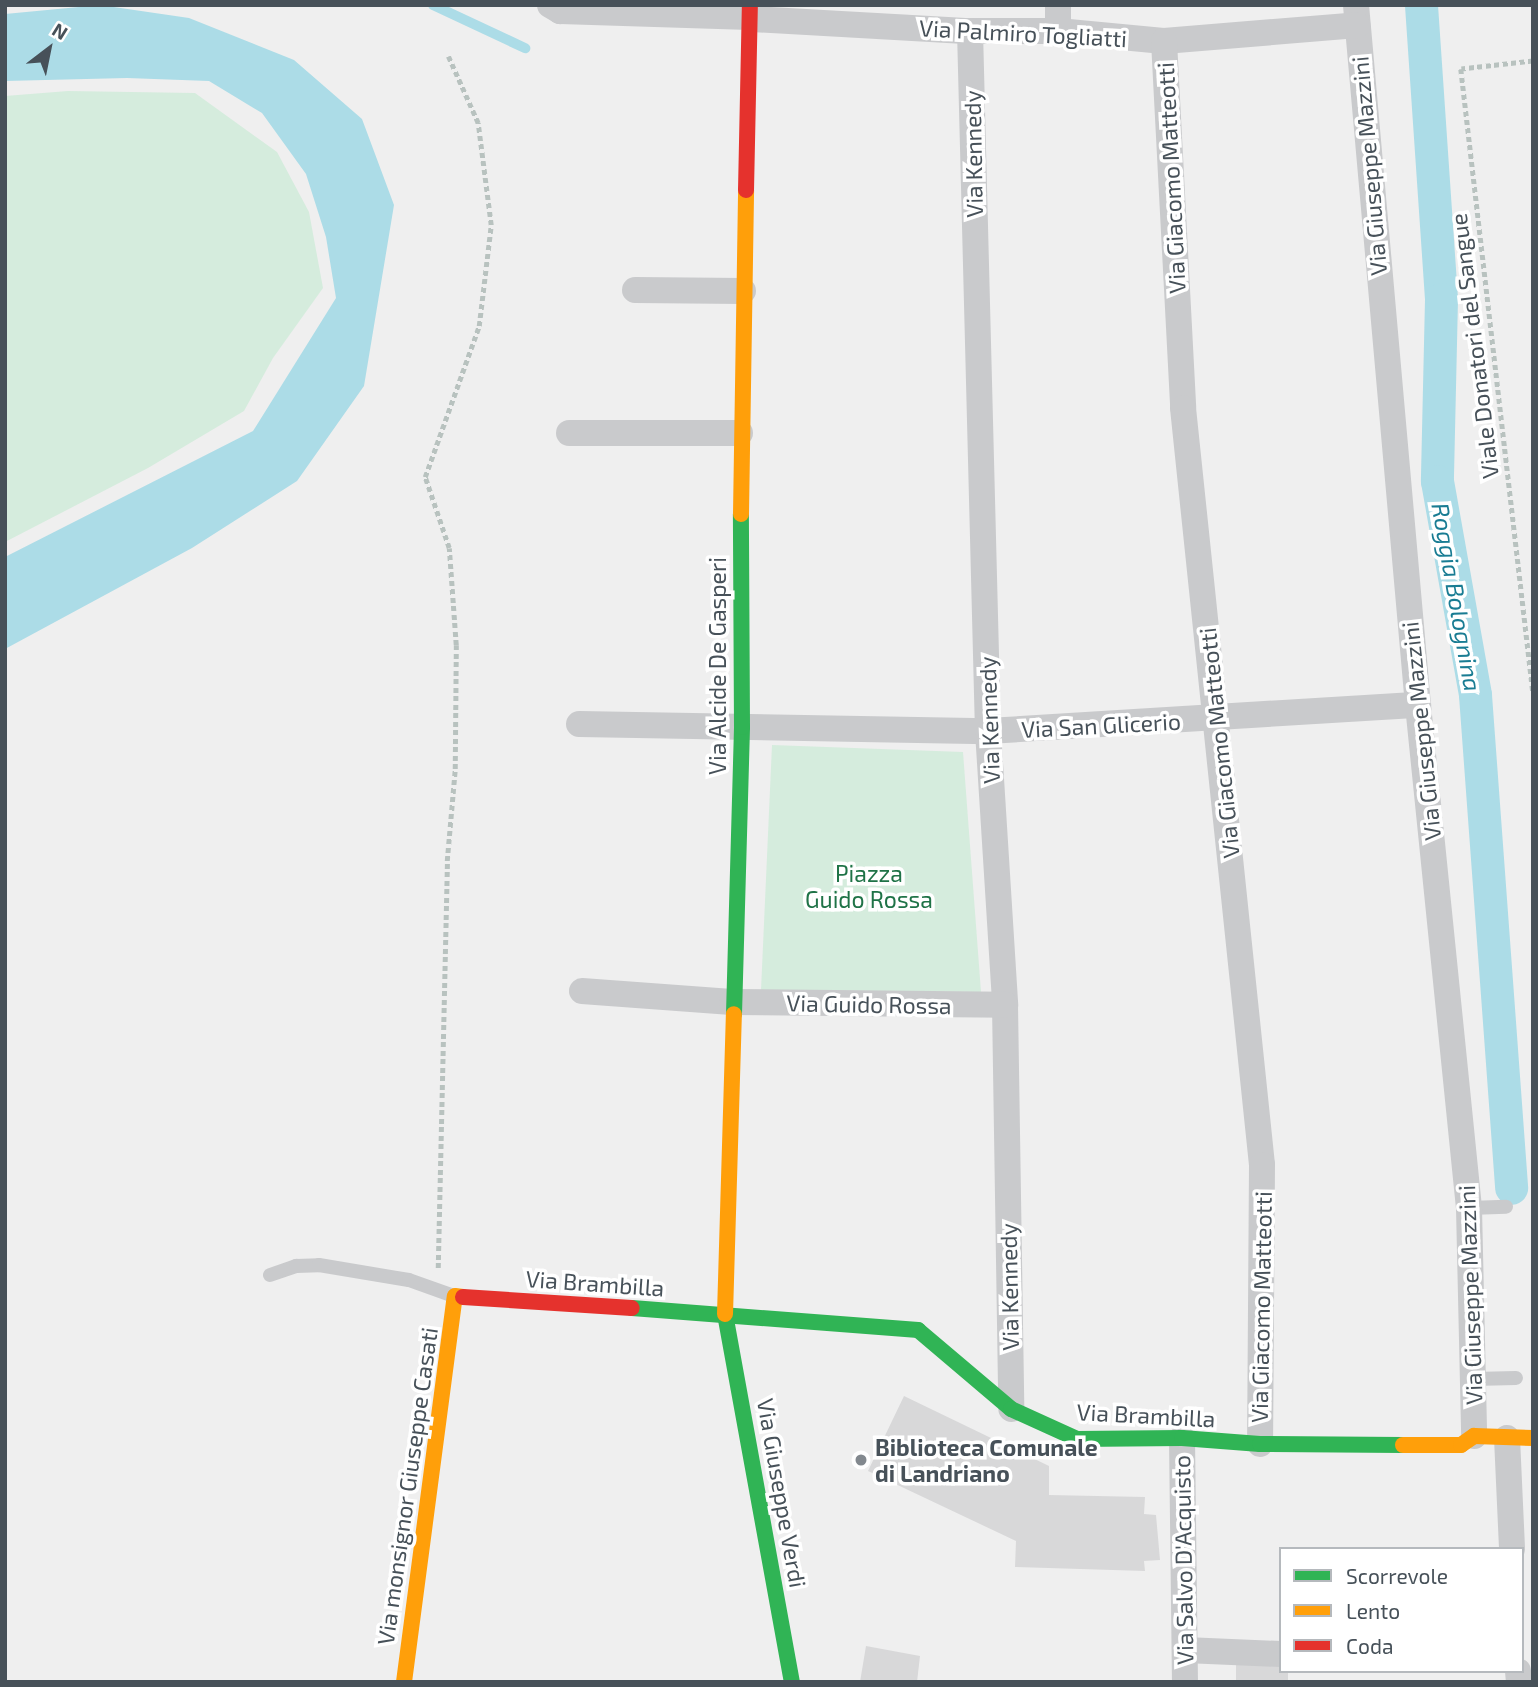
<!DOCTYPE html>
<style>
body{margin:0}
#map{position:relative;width:1538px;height:1687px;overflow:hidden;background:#efefef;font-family:"Exo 2",sans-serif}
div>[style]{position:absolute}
.green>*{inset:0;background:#d5ecdd}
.water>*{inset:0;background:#acdce7}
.stream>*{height:10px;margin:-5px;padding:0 5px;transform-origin:5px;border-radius:5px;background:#acdce7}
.canal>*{height:33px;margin:-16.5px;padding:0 16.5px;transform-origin:16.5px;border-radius:16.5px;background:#acdce7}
.building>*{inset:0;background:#d8d8d9}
.path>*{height:4.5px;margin-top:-2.25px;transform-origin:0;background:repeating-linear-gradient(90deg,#b8c2bf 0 5px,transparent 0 8.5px)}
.lane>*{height:14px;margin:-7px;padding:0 7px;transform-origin:7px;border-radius:7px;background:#c9cacc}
.street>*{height:26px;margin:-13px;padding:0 13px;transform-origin:13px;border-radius:13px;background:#c9cacc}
.fast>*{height:16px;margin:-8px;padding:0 8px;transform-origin:8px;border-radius:8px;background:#30b455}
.slow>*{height:16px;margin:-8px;padding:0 8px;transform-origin:8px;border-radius:8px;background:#ff9f0a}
.jam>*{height:16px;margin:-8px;padding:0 8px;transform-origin:8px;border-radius:8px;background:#e5322d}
.dots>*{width:19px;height:19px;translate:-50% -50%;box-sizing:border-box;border:4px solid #fff;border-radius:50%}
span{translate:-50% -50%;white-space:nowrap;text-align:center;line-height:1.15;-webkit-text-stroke:7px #fff;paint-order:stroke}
.street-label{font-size:23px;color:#475159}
.park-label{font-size:23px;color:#1f7347}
.poi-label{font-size:23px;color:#475159;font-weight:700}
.left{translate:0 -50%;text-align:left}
.water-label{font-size:24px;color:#197c93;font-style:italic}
.frame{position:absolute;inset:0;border:7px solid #475159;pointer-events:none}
.legend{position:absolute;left:1279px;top:1547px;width:245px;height:126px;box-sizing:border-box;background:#fff;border:2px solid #b5b9bd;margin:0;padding:9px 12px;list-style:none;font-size:21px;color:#475159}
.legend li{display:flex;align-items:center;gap:14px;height:35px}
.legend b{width:35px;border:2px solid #b5b9bd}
.north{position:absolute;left:14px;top:14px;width:70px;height:70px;-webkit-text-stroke:5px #fff;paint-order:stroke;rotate:32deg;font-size:19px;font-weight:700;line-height:28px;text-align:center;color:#475159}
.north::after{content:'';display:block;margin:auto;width:24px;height:32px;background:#475159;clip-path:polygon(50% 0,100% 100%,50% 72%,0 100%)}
</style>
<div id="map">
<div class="green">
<i style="clip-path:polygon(68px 91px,195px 93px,277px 152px,309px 212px,323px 288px,273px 358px,244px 411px,148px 468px,5px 542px,5px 96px)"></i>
<i style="clip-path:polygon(772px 745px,963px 752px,981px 992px,761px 990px)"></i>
</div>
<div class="water">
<i style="clip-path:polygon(100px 5px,189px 18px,294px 60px,362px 119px,394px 205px,364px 386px,297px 481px,192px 548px,5px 649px,5px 557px,253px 431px,336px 298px,326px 237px,306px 174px,262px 113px,209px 81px,127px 78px,5px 81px,5px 14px)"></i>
</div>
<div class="stream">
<i style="left:433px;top:5px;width:102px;rotate:25.1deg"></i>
</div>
<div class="canal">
<i style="left:1421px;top:5px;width:295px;rotate:86.1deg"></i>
<i style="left:1441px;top:299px;width:182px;rotate:91.3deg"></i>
<i style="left:1437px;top:481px;width:217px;rotate:79.9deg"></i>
<i style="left:1475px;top:695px;width:494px;rotate:85.8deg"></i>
</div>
<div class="building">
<i style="clip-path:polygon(904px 1396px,1049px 1466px,1049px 1495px,1145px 1497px,1144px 1514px,1156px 1515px,1160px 1560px,1144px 1561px,1145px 1571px,1015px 1567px,1016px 1541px,868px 1471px)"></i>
<i style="clip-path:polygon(866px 1646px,920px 1656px,917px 1682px,860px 1682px)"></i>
<i style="clip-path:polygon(1236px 1661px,1281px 1664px,1281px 1671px,1288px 1671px,1288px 1682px,1236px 1682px)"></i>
</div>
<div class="path">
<i style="left:1533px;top:61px;width:72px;rotate:173.7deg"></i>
<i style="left:1461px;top:69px;width:627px;rotate:83.41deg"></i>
<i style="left:438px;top:1268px;width:407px;rotate:-88.7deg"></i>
<i style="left:447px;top:861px;width:92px;rotate:-85deg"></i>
<i style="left:455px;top:769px;width:124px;rotate:-89.5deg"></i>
<i style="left:456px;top:645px;width:97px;rotate:-94.1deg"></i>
<i style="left:449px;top:548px;width:75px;rotate:-108.7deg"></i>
<i style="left:425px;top:477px;width:160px;rotate:-70.3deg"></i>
<i style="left:479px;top:326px;width:102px;rotate:-83.2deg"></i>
<i style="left:491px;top:225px;width:103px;rotate:-97.3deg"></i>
<i style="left:478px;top:123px;width:73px;rotate:-114.1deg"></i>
</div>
<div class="lane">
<i style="left:1469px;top:1208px;width:37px;rotate:-2deg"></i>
<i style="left:270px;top:1275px;width:28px;rotate:-19deg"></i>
<i style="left:296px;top:1266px;width:23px;rotate:-2deg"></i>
<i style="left:319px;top:1265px;width:91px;rotate:9.5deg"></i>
<i style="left:409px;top:1280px;width:48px;rotate:19.6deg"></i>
<i style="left:1474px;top:1379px;width:42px;rotate:-1.4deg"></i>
</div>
<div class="street">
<i style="left:550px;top:5px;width:12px;rotate:31deg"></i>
<i style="left:560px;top:11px;width:190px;rotate:1.8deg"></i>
<i style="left:1356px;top:5px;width:703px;rotate:84.94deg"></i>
<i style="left:1418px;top:705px;width:506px;rotate:84.21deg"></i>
<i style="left:1469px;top:1208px;width:228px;rotate:88.7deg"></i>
<i style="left:752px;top:19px;width:218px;rotate:3.2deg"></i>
<i style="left:970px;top:31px;width:88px"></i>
<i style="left:1058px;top:31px;width:106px;rotate:5.4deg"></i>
<i style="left:1164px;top:41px;width:194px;rotate:-4.7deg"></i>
<i style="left:970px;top:31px;width:700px;rotate:88.53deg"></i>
<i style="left:988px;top:731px;width:275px;rotate:86.4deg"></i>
<i style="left:1005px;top:1005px;width:404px;rotate:89.1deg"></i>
<i style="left:1058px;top:31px;width:26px;rotate:-90deg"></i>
<i style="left:1164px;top:41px;width:367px;rotate:87deg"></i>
<i style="left:1183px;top:408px;width:761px;rotate:84.04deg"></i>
<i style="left:1262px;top:1165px;width:279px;rotate:90.4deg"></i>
<i style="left:635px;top:290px;width:108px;rotate:0.5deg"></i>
<i style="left:569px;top:433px;width:171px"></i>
<i style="left:579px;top:724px;width:409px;rotate:1deg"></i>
<i style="left:988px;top:731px;width:431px;rotate:-3.5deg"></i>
<i style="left:582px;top:991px;width:150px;rotate:4.2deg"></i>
<i style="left:732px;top:1002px;width:273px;rotate:0.6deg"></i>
<i style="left:1182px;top:1438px;width:244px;rotate:89.3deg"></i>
<i style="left:1507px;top:1438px;width:111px;rotate:87.4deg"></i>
<i style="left:1185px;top:1650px;width:96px;rotate:2.4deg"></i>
<i style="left:1518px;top:1671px;width:11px;rotate:85deg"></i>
</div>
<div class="fast">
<i style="left:734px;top:1014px;width:287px;rotate:-88.4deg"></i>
<i style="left:742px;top:727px;width:213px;rotate:-90.3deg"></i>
<i style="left:632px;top:1308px;width:287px;rotate:4.4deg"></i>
<i style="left:918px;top:1330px;width:122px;rotate:40.3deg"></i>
<i style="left:1011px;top:1409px;width:72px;rotate:24.4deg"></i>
<i style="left:1077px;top:1439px;width:105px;rotate:-0.5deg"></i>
<i style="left:1182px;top:1438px;width:78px;rotate:4.4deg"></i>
<i style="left:1260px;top:1444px;width:143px;rotate:0.4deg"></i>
<i style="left:725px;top:1314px;width:374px;rotate:79.7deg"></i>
</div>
<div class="slow">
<i style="left:741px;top:514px;width:324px;rotate:-89.1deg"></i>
<i style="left:725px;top:1314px;width:300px;rotate:-88.3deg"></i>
<i style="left:1403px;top:1445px;width:58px"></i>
<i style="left:1461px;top:1445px;width:16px;rotate:-35deg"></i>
<i style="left:1474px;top:1436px;width:59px;rotate:1.9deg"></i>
<i style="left:404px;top:1682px;width:389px;rotate:-82.5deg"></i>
<i style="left:455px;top:1296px;width:8px;rotate:7deg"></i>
</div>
<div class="jam">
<i style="left:746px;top:190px;width:185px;rotate:-88.8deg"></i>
<i style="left:463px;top:1297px;width:169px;rotate:3.7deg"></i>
</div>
<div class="dots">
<i style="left:861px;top:1460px;background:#82888e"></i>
</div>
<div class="street-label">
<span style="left:1023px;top:33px;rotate:3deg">Via Palmiro Togliatti</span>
<span style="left:973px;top:154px;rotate:-91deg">Via Kennedy</span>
<span style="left:1369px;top:166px;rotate:-95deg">Via Giuseppe Mazzini</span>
<span style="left:1171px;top:178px;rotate:-93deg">Via Giacomo Matteotti</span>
<span style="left:1474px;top:346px;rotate:-97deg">Viale Donatori del Sangue</span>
<span style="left:717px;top:666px;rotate:-90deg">Via Alcide De Gasperi</span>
<span style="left:989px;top:720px;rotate:-92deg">Via Kennedy</span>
<span style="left:1101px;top:725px;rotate:-3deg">Via San Glicerio</span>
<span style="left:1421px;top:731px;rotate:-96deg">Via Giuseppe Mazzini</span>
<span style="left:1219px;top:743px;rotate:-96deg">Via Giacomo Matteotti</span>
<span style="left:869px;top:1004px;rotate:1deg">Via Guido Rossa</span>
<span style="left:595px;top:1283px;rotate:4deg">Via Brambilla</span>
<span style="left:1009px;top:1287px;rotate:-91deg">Via Kennedy</span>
<span style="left:1470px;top:1295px;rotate:-92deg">Via Giuseppe Mazzini</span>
<span style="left:1261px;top:1307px;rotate:-89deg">Via Giacomo Matteotti</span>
<span style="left:1146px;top:1415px;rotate:3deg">Via Brambilla</span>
<span style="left:407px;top:1486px;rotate:-82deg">Via monsignor Giuseppe Casati</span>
<span style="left:782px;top:1493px;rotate:80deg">Via Giuseppe Verdi</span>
<span style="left:1183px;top:1560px;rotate:-91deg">Via Salvo D'Acquisto</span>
</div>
<div class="park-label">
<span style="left:869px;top:886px">Piazza<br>Guido Rossa</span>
</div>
<div class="poi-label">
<span class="left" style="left:875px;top:1460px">Biblioteca Comunale<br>di Landriano</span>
</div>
<div class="water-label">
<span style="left:1457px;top:597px;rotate:80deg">Roggia Bolognina</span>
</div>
<div class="frame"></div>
<ul class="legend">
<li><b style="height:9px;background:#30b455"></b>Scorrevole</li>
<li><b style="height:9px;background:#ff9f0a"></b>Lento</li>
<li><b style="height:9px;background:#e5322d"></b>Coda</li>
</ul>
<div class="north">N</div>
</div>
